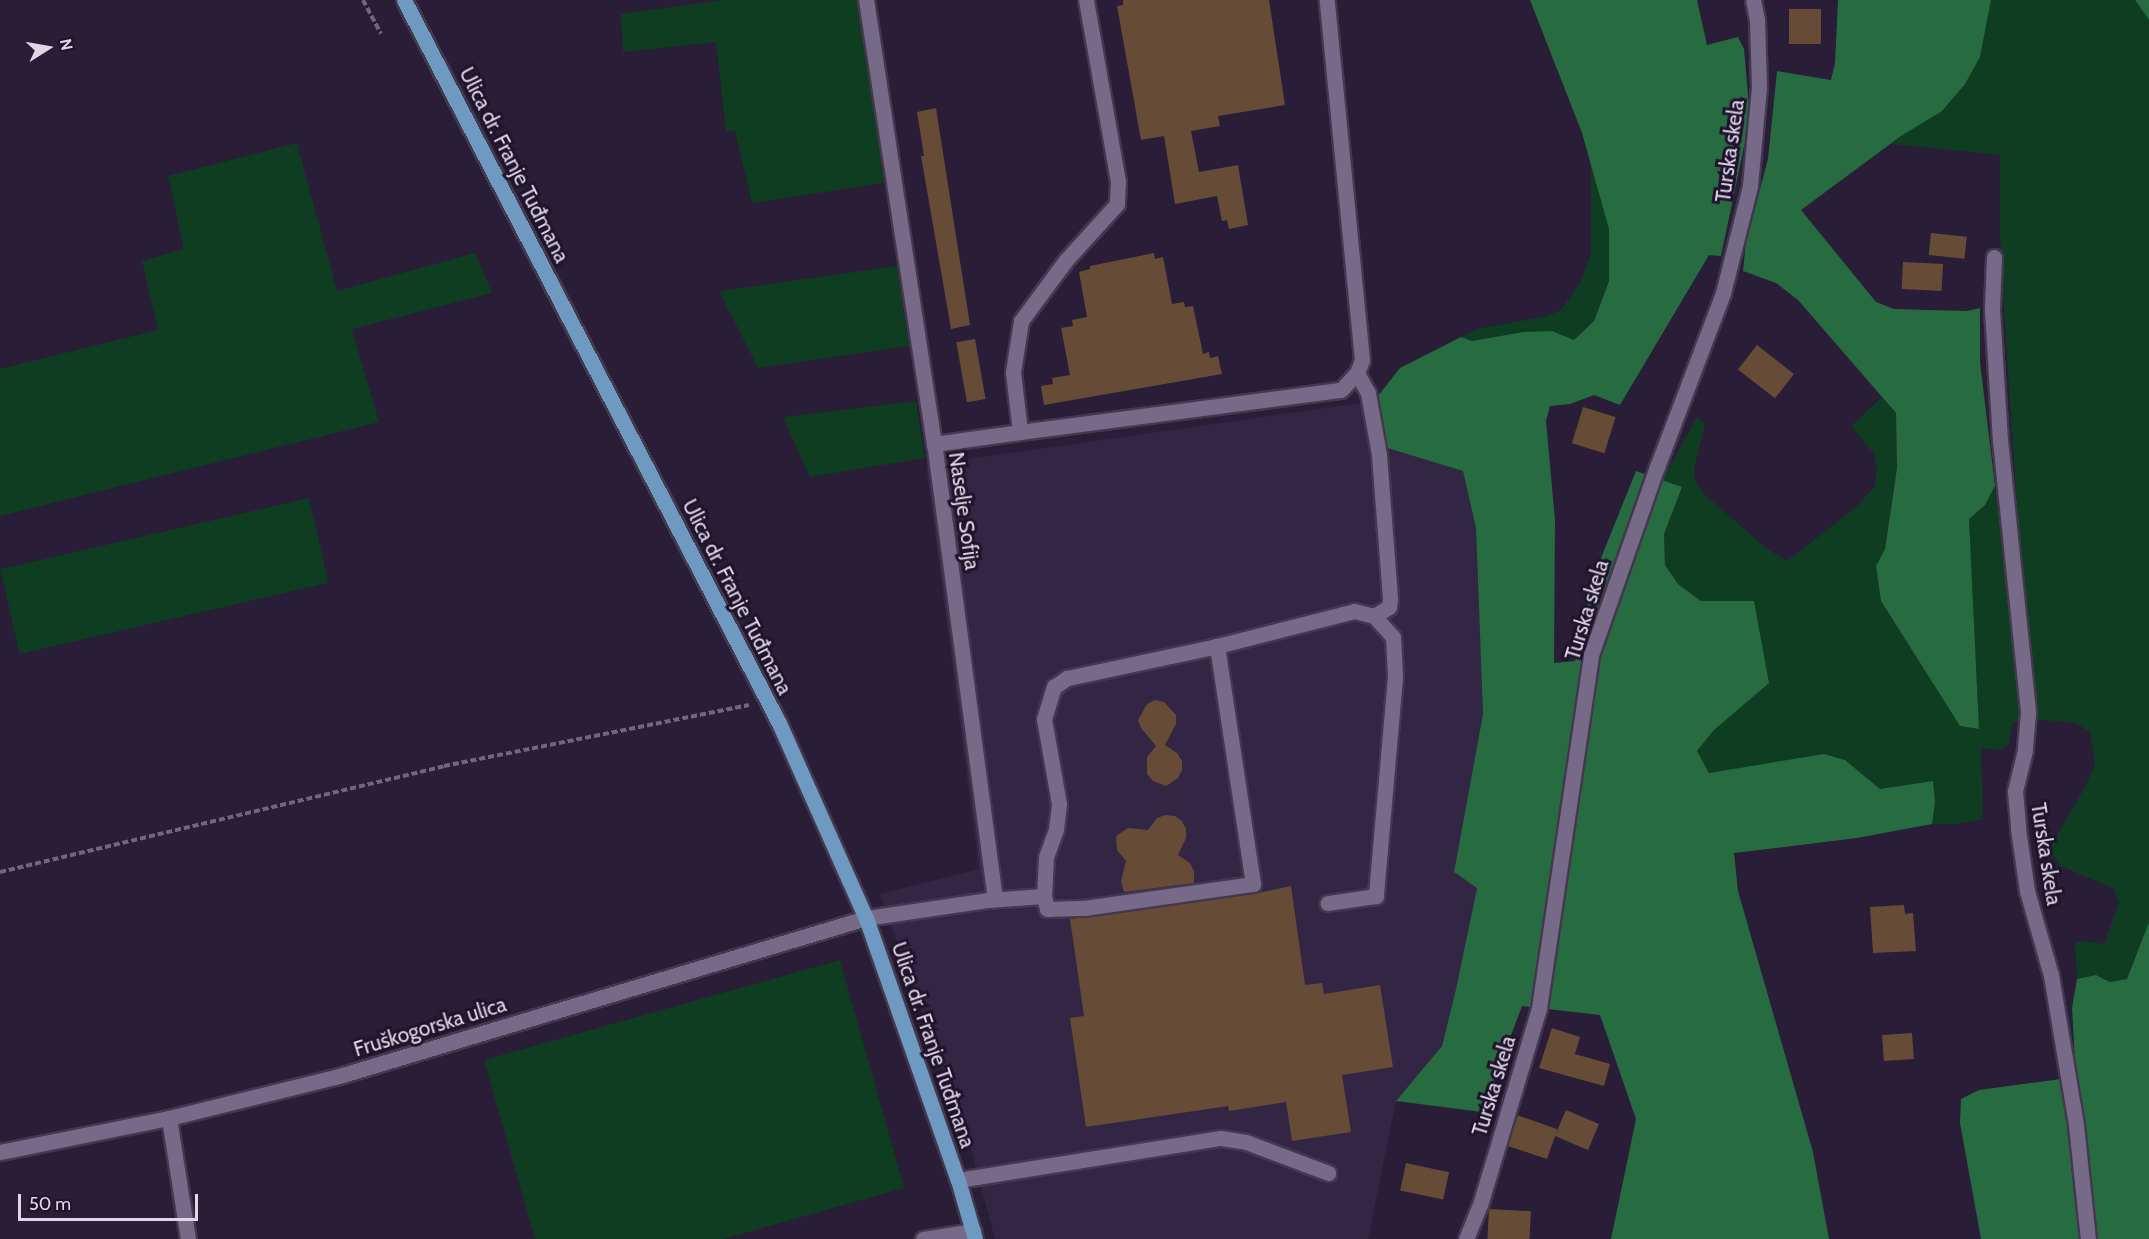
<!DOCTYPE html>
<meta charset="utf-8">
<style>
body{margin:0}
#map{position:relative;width:2149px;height:1239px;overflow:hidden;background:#291d37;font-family:Cabin,sans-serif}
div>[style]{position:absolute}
.built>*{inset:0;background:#332544}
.green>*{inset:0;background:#0f3d21;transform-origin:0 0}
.forest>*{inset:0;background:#276b41}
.building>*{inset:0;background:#664c36;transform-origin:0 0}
.path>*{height:4px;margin-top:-2px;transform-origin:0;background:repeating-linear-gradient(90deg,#71667d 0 6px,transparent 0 9px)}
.roads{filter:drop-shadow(2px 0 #43384e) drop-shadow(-2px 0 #43384e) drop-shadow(0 2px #43384e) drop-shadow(0 -2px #43384e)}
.minor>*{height:15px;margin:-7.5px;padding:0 7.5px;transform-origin:7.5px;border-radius:7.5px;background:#776a88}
.major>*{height:15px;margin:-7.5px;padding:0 7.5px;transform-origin:7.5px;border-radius:7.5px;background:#6e99c1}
span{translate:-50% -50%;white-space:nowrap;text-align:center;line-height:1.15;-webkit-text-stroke:6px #1f142c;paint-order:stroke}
.street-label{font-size:21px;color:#dfd7e9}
.north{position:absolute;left:18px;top:18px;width:60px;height:60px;-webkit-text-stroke:4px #1f142c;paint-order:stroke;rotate:79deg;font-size:16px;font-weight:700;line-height:24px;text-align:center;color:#dfd7e9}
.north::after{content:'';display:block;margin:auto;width:21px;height:27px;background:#dfd7e9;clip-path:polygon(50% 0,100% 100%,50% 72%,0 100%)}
.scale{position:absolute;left:18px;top:1194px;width:180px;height:27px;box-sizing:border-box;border:3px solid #dfd7e9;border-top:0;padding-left:8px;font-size:18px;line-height:21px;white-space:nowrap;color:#dfd7e9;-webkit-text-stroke:4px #1f142c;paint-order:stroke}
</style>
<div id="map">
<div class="built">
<i style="clip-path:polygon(1374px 401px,1384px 447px,1463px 471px,1476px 528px,1483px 714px,1454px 872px,1477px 887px,1456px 989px,1442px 1046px,1396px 1101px,1368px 1239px,995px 1239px,970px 1146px,880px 894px,979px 869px,926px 465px)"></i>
</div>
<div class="green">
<i style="clip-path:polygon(723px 0,858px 0,884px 183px,752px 203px,735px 131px,726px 131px,716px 42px,623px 52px,621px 14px)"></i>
<i style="clip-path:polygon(1991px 0,2135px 0,2149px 20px,2149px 922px,2127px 979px,2110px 982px,2096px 975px,2077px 979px,2075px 943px,2085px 941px,2104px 944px,2119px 903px,2114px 889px,2059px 865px,2049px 849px,2086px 785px,2095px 763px,2090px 732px,2075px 723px,2045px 720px,2013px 722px,2009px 744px,2001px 750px,1981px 748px,1983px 819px,1957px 824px,1932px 824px,1935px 802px,1932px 781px,1880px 789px,1845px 760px,1824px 754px,1709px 773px,1697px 752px,1714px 730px,1769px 682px,1754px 601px,1701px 601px,1678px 584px,1665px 565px,1664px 534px,1682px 487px,1662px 481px,1697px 417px,1705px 424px,1694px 469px,1695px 481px,1706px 496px,1766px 548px,1787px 561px,1856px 507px,1874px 487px,1877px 469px,1874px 454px,1851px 426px,1882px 397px,1896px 414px,1897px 468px,1885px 549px,1876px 566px,1881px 601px,1960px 726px,1979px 729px,1969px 518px,1985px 505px,1995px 486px,2019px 688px,2029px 685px,2006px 342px,2000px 238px,2000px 155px,1892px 144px,1980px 57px)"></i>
<i style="clip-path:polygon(297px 143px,337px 291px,475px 253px,492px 293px,352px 329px,379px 422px,0 516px,0 369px,158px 330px,142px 261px,184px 249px,168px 176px)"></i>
<i style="clip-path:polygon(1591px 164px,1609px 229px,1609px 281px,1594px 321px,1574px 340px,1552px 331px,1523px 332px,1472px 341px,1461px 337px,1477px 329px,1547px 316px,1561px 310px,1571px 296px,1581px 281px,1591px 253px)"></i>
<i style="clip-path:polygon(897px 266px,909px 346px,758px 368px,719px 291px)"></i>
<i style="clip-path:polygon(916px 401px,925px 458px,810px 477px,783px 417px)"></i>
<i style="left:309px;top:498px;width:87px;height:317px;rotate:77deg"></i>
<i style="clip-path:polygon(840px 960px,904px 1188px,723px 1239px,535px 1239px,484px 1060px)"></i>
</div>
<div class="forest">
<i style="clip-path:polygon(1530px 0,1697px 0,1707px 45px,1738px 37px,1744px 49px,1750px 118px,1721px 256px,1709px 255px,1620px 405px,1594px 395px,1570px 404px,1550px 406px,1546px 421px,1555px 520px,1554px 663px,1575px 661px,1593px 578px,1636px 471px,1682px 487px,1664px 534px,1665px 565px,1678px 584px,1701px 601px,1754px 601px,1769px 683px,1714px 730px,1697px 751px,1709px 773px,1824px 754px,1845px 760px,1880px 789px,1933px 781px,1935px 802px,1932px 824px,1857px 838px,1734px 853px,1738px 891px,1813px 1152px,1829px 1239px,1611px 1239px,1636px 1119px,1600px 1015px,1522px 1006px,1482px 1112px,1396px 1101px,1442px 1046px,1456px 989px,1477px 888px,1454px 872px,1483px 714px,1476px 528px,1463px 471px,1384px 447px,1374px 401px,1400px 368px,1461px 337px,1472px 341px,1523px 332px,1552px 331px,1574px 340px,1594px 321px,1609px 281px,1609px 229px,1582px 133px)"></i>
<i style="clip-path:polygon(1838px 0,1991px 0,1980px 57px,1965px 84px,1942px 111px,1901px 136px,1801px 210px,1876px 302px,1894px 309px,1967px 311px,1980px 308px,1980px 362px,1995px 486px,1985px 505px,1969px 519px,1979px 729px,1960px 726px,1881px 601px,1876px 566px,1885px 549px,1897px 468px,1896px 413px,1798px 300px,1776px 283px,1743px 271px,1746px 242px,1768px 159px,1777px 71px,1831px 80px,1835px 63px)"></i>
<i style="clip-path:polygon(2135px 0,2149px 0,2149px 20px)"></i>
<i style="clip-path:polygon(2149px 922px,2149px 1239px,1981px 1239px,1960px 1123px,1961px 1099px,1979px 1090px,2061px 1079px,2072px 1075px,2075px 1061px,2072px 1008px,2077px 979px,2096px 975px,2110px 982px,2127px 979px)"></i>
</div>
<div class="building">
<i style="clip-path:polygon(1123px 0,1269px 0,1285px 105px,1218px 116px,1220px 126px,1191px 131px,1199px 172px,1238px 165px,1248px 225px,1229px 229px,1227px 220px,1222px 221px,1217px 196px,1175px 204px,1164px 136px,1141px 140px,1117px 6px,1123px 5px)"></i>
<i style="left:1789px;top:9px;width:32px;height:35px"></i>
<i style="clip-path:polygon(936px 108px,970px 325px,951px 329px,921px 156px,924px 156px,917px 112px)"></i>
<i style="left:1931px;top:233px;width:36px;height:22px;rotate:6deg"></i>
<i style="clip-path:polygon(1154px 253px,1155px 259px,1163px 257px,1172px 304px,1184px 302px,1185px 307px,1193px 306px,1203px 354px,1209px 352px,1210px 358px,1218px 356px,1222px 374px,1044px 405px,1041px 386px,1053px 384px,1052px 378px,1070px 375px,1061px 328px,1073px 326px,1072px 320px,1087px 317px,1079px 272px,1090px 269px,1090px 266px)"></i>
<i style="left:1903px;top:262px;width:40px;height:27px;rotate:3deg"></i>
<i style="left:975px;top:339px;width:61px;height:19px;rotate:80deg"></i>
<i style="left:1757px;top:345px;width:47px;height:31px;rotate:38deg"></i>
<i style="left:1583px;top:407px;width:34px;height:38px;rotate:17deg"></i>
<i style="clip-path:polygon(1155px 700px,1164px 702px,1176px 715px,1176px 724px,1165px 745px,1177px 753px,1182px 761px,1182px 770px,1178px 778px,1166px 786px,1153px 781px,1147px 774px,1147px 757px,1156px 746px,1141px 728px,1138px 720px,1147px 704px)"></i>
<i style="clip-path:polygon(1165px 815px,1175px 816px,1182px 821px,1186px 829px,1186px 838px,1178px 855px,1190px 863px,1194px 871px,1194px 883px,1124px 892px,1121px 881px,1126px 861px,1117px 850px,1116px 836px,1128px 828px,1148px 830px,1157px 818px)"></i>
<i style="clip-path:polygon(1291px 886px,1305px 985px,1322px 983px,1324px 994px,1380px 985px,1393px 1067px,1342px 1075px,1351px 1132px,1292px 1141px,1286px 1102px,1229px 1111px,1228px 1106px,1086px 1127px,1070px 1018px,1084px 1016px,1070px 919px,1254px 894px)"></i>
<i style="clip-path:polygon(1904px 905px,1905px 914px,1913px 913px,1916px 951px,1873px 953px,1870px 907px)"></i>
<i style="clip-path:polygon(1552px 1028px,1580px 1037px,1575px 1054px,1610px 1064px,1604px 1086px,1539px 1068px)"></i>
<i style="left:1912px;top:1033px;width:26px;height:30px;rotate:86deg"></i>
<i style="clip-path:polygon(1566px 1110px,1599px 1124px,1588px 1150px,1555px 1136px,1547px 1159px,1508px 1146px,1517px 1115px,1557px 1129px,1556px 1133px)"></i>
<i style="left:1406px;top:1163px;width:44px;height:28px;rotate:12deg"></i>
<i style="left:1489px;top:1209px;width:42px;height:30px;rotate:3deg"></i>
</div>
<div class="path">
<i style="left:363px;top:0;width:38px;rotate:62deg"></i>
<i style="left:0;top:872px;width:456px;rotate:-13.4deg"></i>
<i style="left:444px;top:766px;width:311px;rotate:-11.3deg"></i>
</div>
<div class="roads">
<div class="minor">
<i style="left:1086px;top:0;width:185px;rotate:80deg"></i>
<i style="left:1118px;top:182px;width:22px;rotate:93deg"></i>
<i style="left:1117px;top:204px;width:76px;rotate:132.3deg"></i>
<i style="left:1066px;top:260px;width:76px;rotate:126.4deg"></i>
<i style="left:1021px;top:321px;width:52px;rotate:98.9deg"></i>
<i style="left:1013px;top:372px;width:60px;rotate:83.3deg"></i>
<i style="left:1020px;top:432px;width:324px;rotate:-7.5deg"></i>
<i style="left:1341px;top:390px;width:23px;rotate:-47deg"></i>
<i style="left:1357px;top:373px;width:14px;rotate:-69deg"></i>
<i style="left:1362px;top:360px;width:362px;rotate:-95.6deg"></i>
<i style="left:1994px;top:257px;width:53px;rotate:92.2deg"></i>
<i style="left:1992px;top:310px;width:130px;rotate:86.5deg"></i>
<i style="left:2000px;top:440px;width:274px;rotate:84.1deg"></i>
<i style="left:2028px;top:713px;width:37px;rotate:95deg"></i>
<i style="left:2025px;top:750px;width:42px;rotate:103.7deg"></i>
<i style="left:2015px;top:791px;width:38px;rotate:85deg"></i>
<i style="left:2018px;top:829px;width:63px;rotate:81.7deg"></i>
<i style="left:2027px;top:891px;width:87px;rotate:74.1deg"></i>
<i style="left:2051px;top:975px;width:152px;rotate:80.5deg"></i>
<i style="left:2076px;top:1125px;width:115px;rotate:84deg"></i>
<i style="left:1357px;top:373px;width:23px;rotate:61deg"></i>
<i style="left:1368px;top:393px;width:63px;rotate:79.9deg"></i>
<i style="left:1379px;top:455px;width:144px;rotate:85.6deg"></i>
<i style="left:1390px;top:599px;width:8px;rotate:97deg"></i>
<i style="left:1389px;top:607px;width:17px;rotate:149deg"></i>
<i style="left:934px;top:444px;width:87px;rotate:-7.9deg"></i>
<i style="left:1044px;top:896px;width:39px;rotate:-87deg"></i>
<i style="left:1046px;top:857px;width:30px;rotate:-70deg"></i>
<i style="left:1056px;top:829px;width:25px;rotate:-83deg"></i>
<i style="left:1059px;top:804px;width:86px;rotate:-100deg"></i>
<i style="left:1044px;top:719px;width:34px;rotate:-73deg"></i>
<i style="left:1054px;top:687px;width:16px;rotate:-35deg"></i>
<i style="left:1067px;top:678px;width:153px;rotate:-12deg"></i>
<i style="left:987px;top:900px;width:57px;rotate:-4deg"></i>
<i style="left:1044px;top:896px;width:13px;rotate:77deg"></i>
<i style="left:1047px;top:909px;width:37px;rotate:-2deg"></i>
<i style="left:1084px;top:908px;width:171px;rotate:-8.1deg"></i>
<i style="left:1253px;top:884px;width:241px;rotate:-98.6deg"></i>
<i style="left:1217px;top:646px;width:141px;rotate:-14.3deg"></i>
<i style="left:1354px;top:611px;width:21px;rotate:14deg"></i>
<i style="left:1374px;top:616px;width:28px;rotate:48deg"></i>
<i style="left:1393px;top:637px;width:40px;rotate:87.1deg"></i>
<i style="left:1395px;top:677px;width:220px;rotate:95deg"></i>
<i style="left:1376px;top:896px;width:49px;rotate:171.7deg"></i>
<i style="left:169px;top:1118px;width:122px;rotate:81.1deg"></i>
<i style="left:0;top:1152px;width:172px;rotate:-11.4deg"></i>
<i style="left:169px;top:1118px;width:175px;rotate:-13.9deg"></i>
<i style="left:339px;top:1076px;width:550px;rotate:-16.69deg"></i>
<i style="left:866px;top:918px;width:130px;rotate:-8.4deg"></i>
<i style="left:995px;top:899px;width:459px;rotate:-97.6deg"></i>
<i style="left:934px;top:444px;width:449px;rotate:-98.7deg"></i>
<i style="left:958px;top:1180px;width:266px;rotate:-9.1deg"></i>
<i style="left:1221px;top:1138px;width:25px;rotate:9deg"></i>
<i style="left:1246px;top:1142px;width:88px;rotate:20.7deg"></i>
<i style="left:923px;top:1239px;width:51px;rotate:-9.1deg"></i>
<i style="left:1466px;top:1239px;width:37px;rotate:-68deg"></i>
<i style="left:1480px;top:1205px;width:206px;rotate:-73.3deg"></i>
<i style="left:1539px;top:1008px;width:357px;rotate:-81.6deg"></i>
<i style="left:1591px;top:655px;width:199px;rotate:-70.7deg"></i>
<i style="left:1657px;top:467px;width:186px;rotate:-69.2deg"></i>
<i style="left:1723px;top:293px;width:110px;rotate:-75.8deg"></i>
<i style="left:1750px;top:186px;width:99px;rotate:-84.8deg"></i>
<i style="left:1759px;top:87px;width:67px;rotate:-91.7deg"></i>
<i style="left:1757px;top:20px;width:20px;rotate:-101deg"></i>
</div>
<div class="major">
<i style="left:404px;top:0;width:814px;rotate:62.59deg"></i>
<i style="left:779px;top:723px;width:214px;rotate:66deg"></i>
<i style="left:866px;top:918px;width:278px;rotate:70.7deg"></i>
<i style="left:958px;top:1180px;width:61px;rotate:73.9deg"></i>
</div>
</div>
<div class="street-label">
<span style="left:1730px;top:151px;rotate:-82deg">Turska skela</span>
<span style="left:514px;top:165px;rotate:63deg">Ulica dr. Franje Tuđmana</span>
<span style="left:964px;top:511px;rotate:82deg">Naselje Sofija</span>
<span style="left:737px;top:597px;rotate:63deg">Ulica dr. Franje Tuđmana</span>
<span style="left:1587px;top:610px;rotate:-73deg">Turska skela</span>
<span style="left:2046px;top:854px;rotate:81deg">Turska skela</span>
<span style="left:430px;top:1027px;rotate:-17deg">Fruškogorska ulica</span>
<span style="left:933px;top:1045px;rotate:71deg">Ulica dr. Franje Tuđmana</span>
<span style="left:1494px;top:1086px;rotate:-73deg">Turska skela</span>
</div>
<div class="north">N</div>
<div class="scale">50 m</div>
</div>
